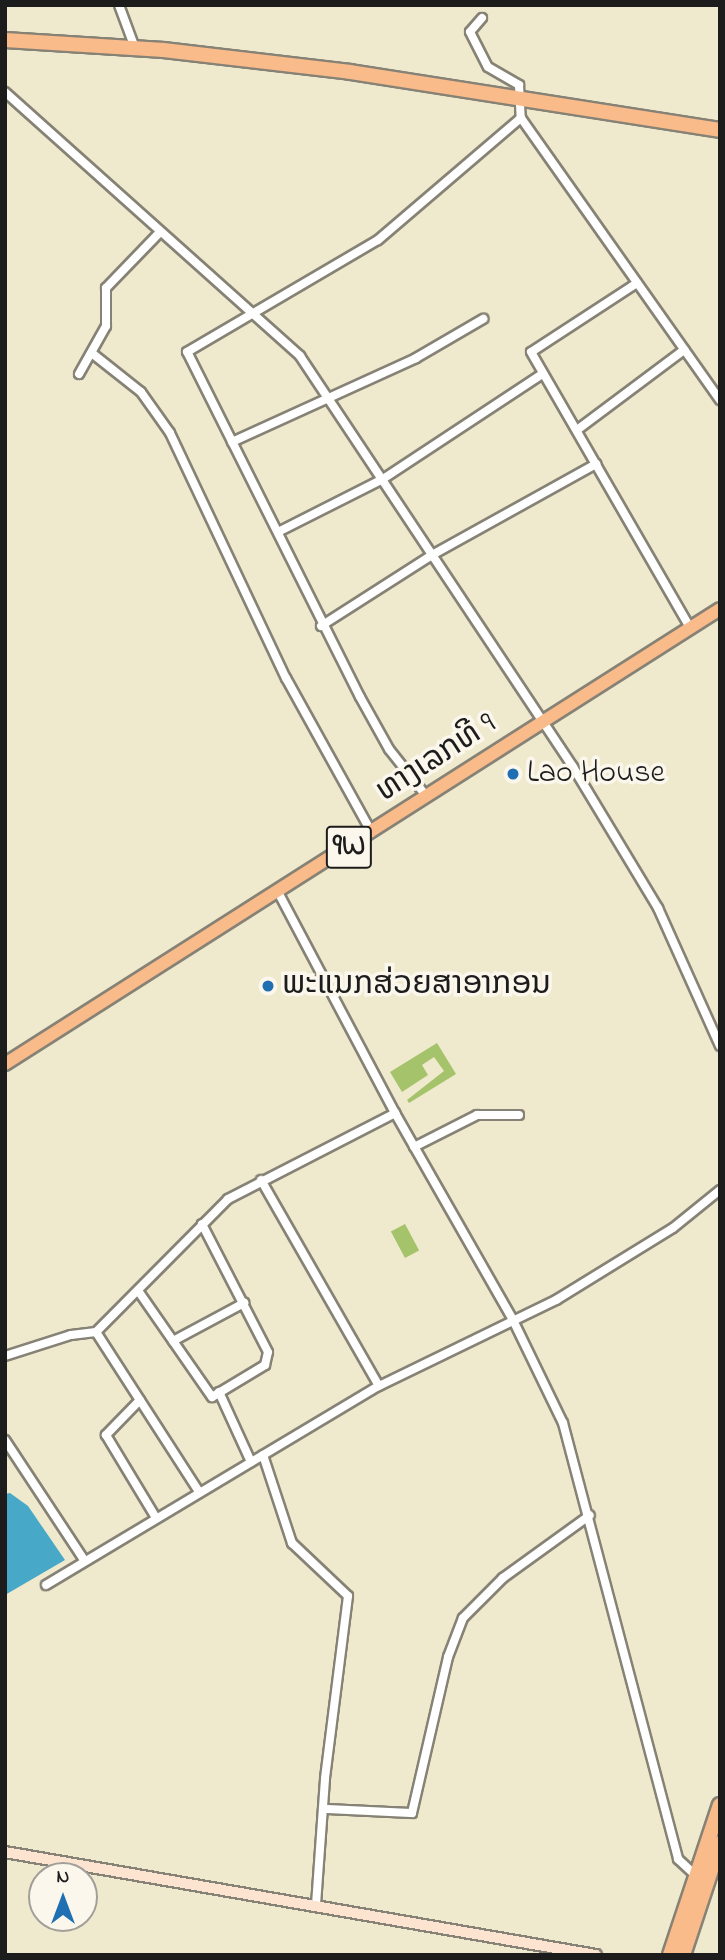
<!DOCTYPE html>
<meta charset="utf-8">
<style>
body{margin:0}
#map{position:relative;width:725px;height:1960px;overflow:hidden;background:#efe9ce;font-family:"Indie Flower","Noto Sans Lao",sans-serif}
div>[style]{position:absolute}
.green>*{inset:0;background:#a5c36b;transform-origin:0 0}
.water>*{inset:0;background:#48a8c7}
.roads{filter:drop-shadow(2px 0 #868275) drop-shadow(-2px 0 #868275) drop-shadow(0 2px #868275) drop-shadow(0 -2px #868275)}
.street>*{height:8px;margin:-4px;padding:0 4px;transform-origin:4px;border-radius:4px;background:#fff}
.secondary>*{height:10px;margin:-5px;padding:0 5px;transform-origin:5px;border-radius:5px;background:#fde4d1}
.primary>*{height:12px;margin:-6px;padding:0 6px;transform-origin:6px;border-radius:6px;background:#fabb8b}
.highway>*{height:14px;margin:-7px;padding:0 7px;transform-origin:7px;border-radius:7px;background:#fabb8b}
.dots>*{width:19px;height:19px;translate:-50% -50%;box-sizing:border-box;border:4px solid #fbf7ec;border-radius:50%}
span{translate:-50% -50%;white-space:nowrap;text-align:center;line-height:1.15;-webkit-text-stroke:7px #fbf7ec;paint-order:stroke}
.shield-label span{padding:2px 5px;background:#fbf7ec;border:2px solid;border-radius:5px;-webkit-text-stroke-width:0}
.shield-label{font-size:30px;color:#1c1c1c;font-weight:700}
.street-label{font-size:32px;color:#1c1c1c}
.poi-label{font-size:32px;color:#1c1c1c}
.left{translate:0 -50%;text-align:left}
.frame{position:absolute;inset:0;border:7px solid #1c1c1c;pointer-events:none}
.north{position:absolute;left:28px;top:1862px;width:70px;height:70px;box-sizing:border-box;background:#fbf7ec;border:2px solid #a29f99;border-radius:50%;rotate:0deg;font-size:19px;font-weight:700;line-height:28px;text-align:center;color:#1c1c1c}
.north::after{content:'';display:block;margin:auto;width:24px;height:32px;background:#1f6fb2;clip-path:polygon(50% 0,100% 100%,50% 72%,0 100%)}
</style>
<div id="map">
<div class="green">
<i style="clip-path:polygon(437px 1043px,456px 1074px,409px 1103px,407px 1100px,444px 1071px,434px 1057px,422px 1065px,428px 1075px,402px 1092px,390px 1072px)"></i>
<i style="left:405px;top:1224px;width:30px;height:16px;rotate:62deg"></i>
</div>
<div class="water">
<i style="clip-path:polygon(10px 1493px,28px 1506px,65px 1560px,5px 1595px,5px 1494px)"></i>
</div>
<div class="roads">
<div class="street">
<i style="left:119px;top:5px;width:46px;rotate:69.6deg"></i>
<i style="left:482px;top:18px;width:18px;rotate:131deg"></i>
<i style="left:470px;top:32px;width:39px;rotate:63deg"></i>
<i style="left:488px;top:67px;width:36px;rotate:30deg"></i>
<i style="left:519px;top:85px;width:33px;rotate:87deg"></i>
<i style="left:521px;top:118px;width:345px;rotate:54.8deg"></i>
<i style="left:5px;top:92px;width:396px;rotate:41.8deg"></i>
<i style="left:300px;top:356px;width:493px;rotate:56.4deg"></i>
<i style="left:573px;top:767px;width:165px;rotate:58.9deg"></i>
<i style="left:658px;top:908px;width:151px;rotate:65.8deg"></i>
<i style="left:637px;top:283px;width:126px;rotate:146.9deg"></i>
<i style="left:531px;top:352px;width:318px;rotate:60deg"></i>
<i style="left:93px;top:354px;width:61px;rotate:38.4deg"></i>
<i style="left:141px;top:392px;width:50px;rotate:54.7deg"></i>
<i style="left:170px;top:433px;width:271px;rotate:64.7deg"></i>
<i style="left:286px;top:678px;width:177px;rotate:61deg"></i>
<i style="left:79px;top:374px;width:55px;rotate:-60.6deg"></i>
<i style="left:106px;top:326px;width:38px;rotate:-90deg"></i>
<i style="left:106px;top:288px;width:78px;rotate:-46deg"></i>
<i style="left:577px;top:430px;width:134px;rotate:-36.8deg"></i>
<i style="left:232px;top:442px;width:202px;rotate:-24.5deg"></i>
<i style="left:416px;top:358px;width:78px;rotate:-30.2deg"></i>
<i style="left:280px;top:531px;width:115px;rotate:-26.8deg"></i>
<i style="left:383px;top:479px;width:191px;rotate:-33.4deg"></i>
<i style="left:321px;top:626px;width:132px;rotate:-32.6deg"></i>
<i style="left:432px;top:555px;width:188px;rotate:-29deg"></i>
<i style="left:427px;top:797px;width:61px;rotate:-128.4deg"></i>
<i style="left:389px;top:749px;width:60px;rotate:-119.1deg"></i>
<i style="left:360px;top:697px;width:386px;rotate:-116.6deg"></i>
<i style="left:187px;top:352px;width:221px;rotate:-30.4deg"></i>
<i style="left:378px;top:240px;width:188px;rotate:-40.5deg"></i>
<i style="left:278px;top:892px;width:250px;rotate:62.1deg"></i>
<i style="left:395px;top:1113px;width:238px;rotate:60.3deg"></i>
<i style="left:513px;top:1320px;width:114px;rotate:64.1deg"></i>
<i style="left:563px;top:1423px;width:451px;rotate:75.2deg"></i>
<i style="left:678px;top:1859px;width:25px;rotate:43deg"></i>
<i style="left:414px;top:1147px;width:71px;rotate:-26.9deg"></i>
<i style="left:477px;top:1115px;width:42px"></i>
<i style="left:261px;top:1180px;width:237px;rotate:60.2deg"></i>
<i style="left:139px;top:1292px;width:128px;rotate:55.2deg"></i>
<i style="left:212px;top:1397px;width:62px;rotate:-31.1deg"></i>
<i style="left:265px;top:1365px;width:13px;rotate:-77deg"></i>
<i style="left:268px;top:1352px;width:144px;rotate:-117.3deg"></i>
<i style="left:96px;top:1332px;width:190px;rotate:57.2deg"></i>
<i style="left:173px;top:1341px;width:81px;rotate:-28.2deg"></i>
<i style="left:5px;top:1356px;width:69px;rotate:-17.7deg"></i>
<i style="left:71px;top:1335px;width:25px;rotate:-7deg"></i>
<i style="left:96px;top:1332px;width:187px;rotate:-45.2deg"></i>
<i style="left:228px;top:1199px;width:188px;rotate:-27.2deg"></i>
<i style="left:219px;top:1392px;width:77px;rotate:65.4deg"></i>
<i style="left:140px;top:1400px;width:49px;rotate:134.2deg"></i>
<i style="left:106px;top:1435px;width:97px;rotate:58.9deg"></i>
<i style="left:5px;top:1440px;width:144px;rotate:56.6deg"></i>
<i style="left:263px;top:1455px;width:93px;rotate:71.8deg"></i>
<i style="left:292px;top:1543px;width:77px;rotate:43.4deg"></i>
<i style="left:348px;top:1596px;width:184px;rotate:97.2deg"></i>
<i style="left:325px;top:1779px;width:127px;rotate:94.1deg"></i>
<i style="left:46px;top:1585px;width:388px;rotate:-30.9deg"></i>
<i style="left:379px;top:1386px;width:197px;rotate:-25.9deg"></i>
<i style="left:556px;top:1300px;width:137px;rotate:-31.6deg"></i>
<i style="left:673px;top:1228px;width:60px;rotate:-39deg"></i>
<i style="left:326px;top:1809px;width:86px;rotate:2.7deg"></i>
<i style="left:412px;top:1813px;width:160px;rotate:-77deg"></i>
<i style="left:448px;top:1657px;width:42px;rotate:-69deg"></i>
<i style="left:463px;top:1618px;width:57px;rotate:-45deg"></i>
<i style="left:503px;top:1578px;width:107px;rotate:-35.9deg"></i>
</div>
<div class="secondary">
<i style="left:5px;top:1852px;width:600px;rotate:9.89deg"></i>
</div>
<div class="primary">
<i style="left:5px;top:1064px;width:847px;rotate:-32.47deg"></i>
</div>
<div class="highway">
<i style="left:5px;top:40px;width:159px;rotate:3.6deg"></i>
<i style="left:164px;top:50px;width:187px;rotate:6.7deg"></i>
<i style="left:350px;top:72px;width:375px;rotate:8.9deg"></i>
<i style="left:670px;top:1955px;width:158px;rotate:-71.6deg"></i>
<i style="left:683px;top:1955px;width:118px;rotate:-71.7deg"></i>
</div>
</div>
<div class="dots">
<i style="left:513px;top:774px;background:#1f6fb2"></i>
<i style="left:268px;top:986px;background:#1f6fb2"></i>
</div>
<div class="shield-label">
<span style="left:349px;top:847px">9W</span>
</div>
<div class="street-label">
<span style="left:437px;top:759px;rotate:-33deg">ທາງເລກທີ 9</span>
</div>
<div class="poi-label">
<span class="left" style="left:527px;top:774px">Lao House</span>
<span class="left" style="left:282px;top:986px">ພະແນກສ່ວຍສາອາກອນ</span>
</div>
<div class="frame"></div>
<div class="north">N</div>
</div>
